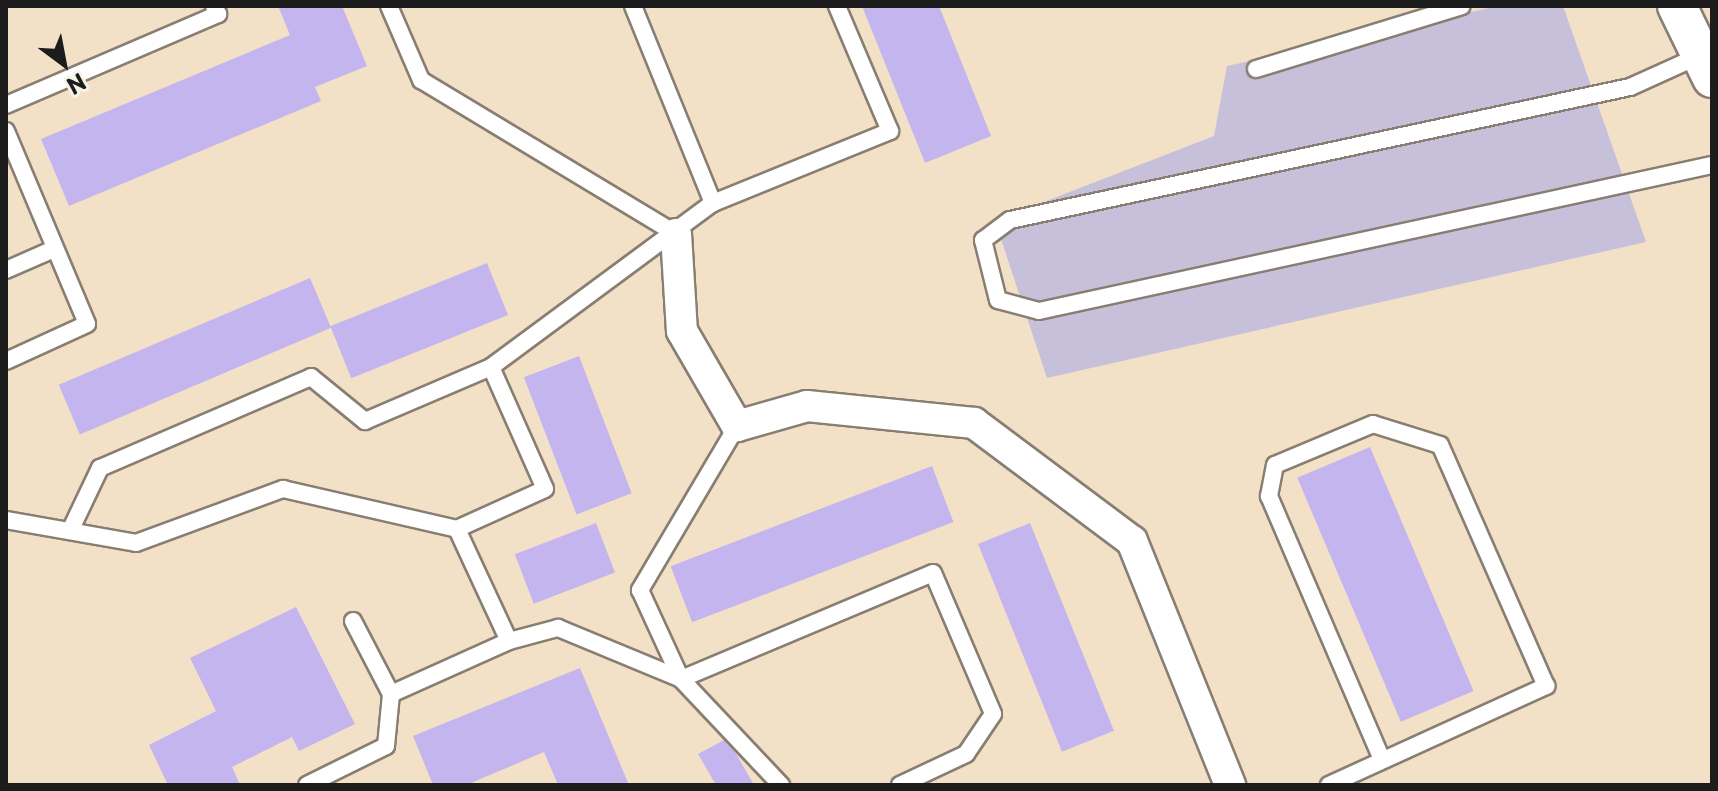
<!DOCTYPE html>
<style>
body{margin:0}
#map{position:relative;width:1718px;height:791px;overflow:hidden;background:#f3e1c7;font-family:"Playpen Sans",sans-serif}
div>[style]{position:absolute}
.industrial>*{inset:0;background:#c6c0da}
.building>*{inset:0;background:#c4b5ef;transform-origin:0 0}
.roads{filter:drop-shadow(2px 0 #887e72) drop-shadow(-2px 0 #887e72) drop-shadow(0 2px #887e72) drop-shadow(0 -2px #887e72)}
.service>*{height:16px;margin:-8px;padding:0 8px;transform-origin:8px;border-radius:8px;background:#fff}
.minor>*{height:30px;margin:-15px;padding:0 15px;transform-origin:15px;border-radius:15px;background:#fff}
.tertiary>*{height:38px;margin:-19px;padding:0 19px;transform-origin:19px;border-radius:19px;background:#fff}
span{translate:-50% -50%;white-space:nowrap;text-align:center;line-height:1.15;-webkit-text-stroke:6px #f7f3e8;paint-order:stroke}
.frame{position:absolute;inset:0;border:8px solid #1c1c1c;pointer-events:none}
.north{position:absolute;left:24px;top:24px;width:80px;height:80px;-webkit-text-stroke:6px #f7f3e8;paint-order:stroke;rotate:148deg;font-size:22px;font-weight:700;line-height:32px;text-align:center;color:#1c1c1c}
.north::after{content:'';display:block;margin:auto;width:28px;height:36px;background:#1c1c1c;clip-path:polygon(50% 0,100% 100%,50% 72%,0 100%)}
</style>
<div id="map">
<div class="industrial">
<i style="clip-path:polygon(1498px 6px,1563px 6px,1646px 242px,1047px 378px,995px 221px,1214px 136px,1227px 66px)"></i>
</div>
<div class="building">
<i style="clip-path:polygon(278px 6px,342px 6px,367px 66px,315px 87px,321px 101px,69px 206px,41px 139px,290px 35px)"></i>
<i style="clip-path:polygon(862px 6px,939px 6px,991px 136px,925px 163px)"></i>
<i style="left:487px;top:263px;width:56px;height:169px;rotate:68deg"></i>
<i style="left:310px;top:278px;width:54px;height:273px;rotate:67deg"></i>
<i style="left:579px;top:356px;width:147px;height:59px;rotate:69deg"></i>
<i style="left:1370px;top:447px;width:265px;height:79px;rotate:67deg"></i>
<i style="left:932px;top:466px;width:60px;height:280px;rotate:69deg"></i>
<i style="left:596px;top:523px;width:53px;height:87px;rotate:69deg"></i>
<i style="left:1030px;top:523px;width:224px;height:56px;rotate:68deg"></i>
<i style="clip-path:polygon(296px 607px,355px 724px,299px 751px,292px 737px,232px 767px,240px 785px,168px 785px,149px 745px,216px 711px,190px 658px)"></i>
<i style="clip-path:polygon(580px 668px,629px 785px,558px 785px,544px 752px,466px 785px,433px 785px,413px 736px)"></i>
<i style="clip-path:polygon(724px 740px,735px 752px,754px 785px,716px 785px,698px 754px)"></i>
</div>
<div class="roads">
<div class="service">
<i style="left:389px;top:6px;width:81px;rotate:66.6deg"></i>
<i style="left:421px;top:80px;width:298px;rotate:31.1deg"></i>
<i style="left:633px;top:6px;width:213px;rotate:67.9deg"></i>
<i style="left:1701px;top:55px;width:78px;rotate:155.7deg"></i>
<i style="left:1630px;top:87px;width:634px;rotate:167.89deg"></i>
<i style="left:1010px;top:220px;width:34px;rotate:143deg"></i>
<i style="left:983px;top:240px;width:62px;rotate:76deg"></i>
<i style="left:998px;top:300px;width:42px;rotate:15deg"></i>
<i style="left:1039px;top:311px;width:689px;rotate:-12.24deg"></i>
<i style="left:1256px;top:69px;width:215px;rotate:-17deg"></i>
<i style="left:6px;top:105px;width:231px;rotate:-23.2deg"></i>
<i style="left:218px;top:14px;width:9px;rotate:-117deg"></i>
<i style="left:6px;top:131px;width:209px;rotate:67.2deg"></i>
<i style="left:87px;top:324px;width:89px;rotate:155.4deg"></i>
<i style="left:6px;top:270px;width:52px;rotate:-23.6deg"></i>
<i style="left:491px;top:367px;width:276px;rotate:-36.5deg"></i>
<i style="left:713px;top:203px;width:191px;rotate:-22.1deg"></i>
<i style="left:890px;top:131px;width:136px;rotate:-113deg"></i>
<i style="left:737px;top:426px;width:191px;rotate:120.6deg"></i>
<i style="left:640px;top:590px;width:98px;rotate:65.3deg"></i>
<i style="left:681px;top:679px;width:273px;rotate:-22.8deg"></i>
<i style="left:933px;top:573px;width:153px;rotate:66.9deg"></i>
<i style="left:993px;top:714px;width:48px;rotate:124deg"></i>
<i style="left:966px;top:754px;width:73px;rotate:154.8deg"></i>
<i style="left:6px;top:520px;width:132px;rotate:10deg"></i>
<i style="left:136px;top:543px;width:157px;rotate:-20.2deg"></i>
<i style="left:283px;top:489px;width:179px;rotate:12.9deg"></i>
<i style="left:70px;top:531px;width:70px;rotate:-64.5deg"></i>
<i style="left:100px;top:468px;width:230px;rotate:-23.3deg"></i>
<i style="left:311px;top:377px;width:70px;rotate:39.2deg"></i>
<i style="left:365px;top:421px;width:137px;rotate:-23.2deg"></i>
<i style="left:491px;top:367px;width:133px;rotate:66.1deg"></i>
<i style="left:545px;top:489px;width:97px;rotate:155.6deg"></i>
<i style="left:457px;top:529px;width:123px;rotate:65.1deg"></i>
<i style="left:509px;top:641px;width:51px;rotate:-14.9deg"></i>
<i style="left:558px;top:628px;width:133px;rotate:22.5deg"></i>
<i style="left:681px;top:679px;width:146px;rotate:46.7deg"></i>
<i style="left:353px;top:621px;width:82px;rotate:62.5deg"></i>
<i style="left:307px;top:785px;width:88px;rotate:-26.3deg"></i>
<i style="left:386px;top:746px;width:52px;rotate:-84.5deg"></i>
<i style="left:391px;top:694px;width:129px;rotate:-24.2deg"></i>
<i style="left:1329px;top:785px;width:239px;rotate:-24.5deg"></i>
<i style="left:1546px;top:686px;width:263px;rotate:-113.7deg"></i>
<i style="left:1440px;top:445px;width:70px;rotate:-162.6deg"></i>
<i style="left:1373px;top:424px;width:106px;rotate:157.3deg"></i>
<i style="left:1275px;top:465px;width:32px;rotate:101deg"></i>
<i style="left:1269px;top:496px;width:287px;rotate:66.8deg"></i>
</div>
<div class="minor">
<i style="left:676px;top:234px;width:97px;rotate:86.5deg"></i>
<i style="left:682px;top:331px;width:110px;rotate:59.9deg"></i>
<i style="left:737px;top:426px;width:73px;rotate:-15.9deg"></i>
<i style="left:807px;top:406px;width:168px;rotate:5.8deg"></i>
<i style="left:974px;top:423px;width:197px;rotate:36.8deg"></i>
<i style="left:1132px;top:541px;width:263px;rotate:68.1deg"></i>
</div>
<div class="tertiary">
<i style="left:1677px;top:6px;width:80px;rotate:64.1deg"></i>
</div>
</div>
<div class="frame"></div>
<div class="north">N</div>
</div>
